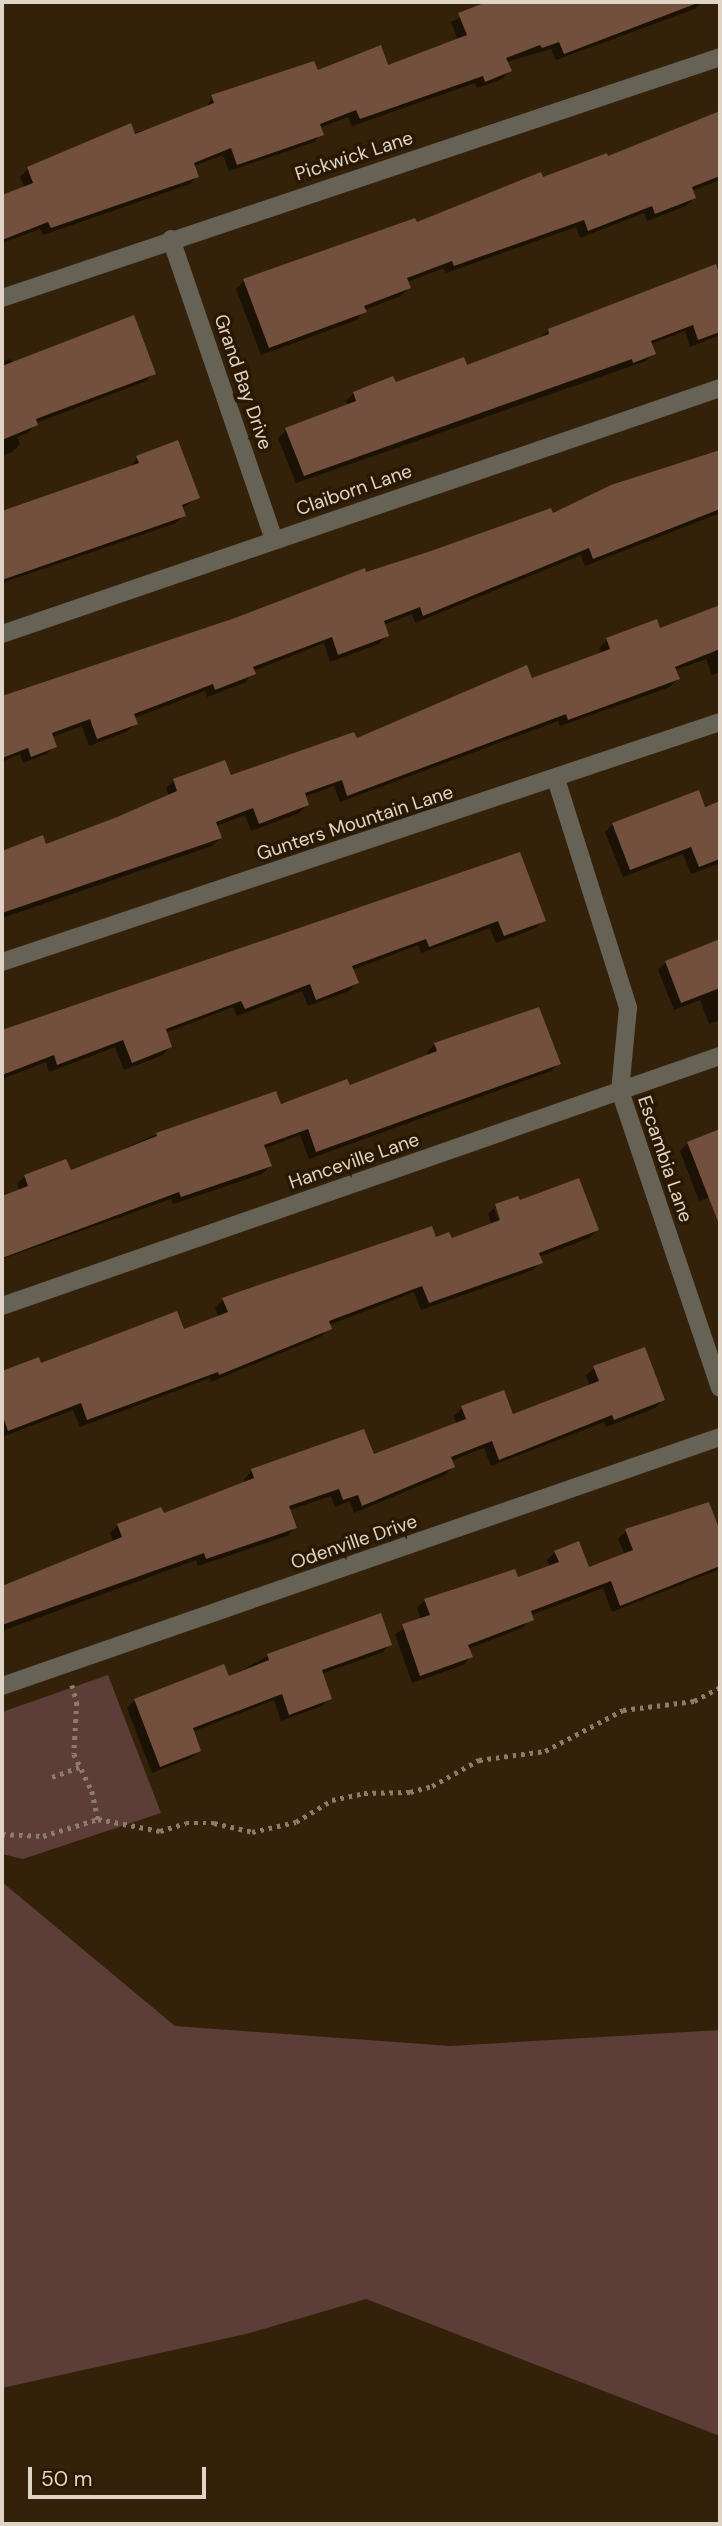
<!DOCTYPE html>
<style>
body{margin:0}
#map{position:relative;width:722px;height:2526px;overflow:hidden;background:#332109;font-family:"DM Sans",sans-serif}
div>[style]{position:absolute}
.green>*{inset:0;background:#5c3d38}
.shadow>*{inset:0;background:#0007}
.building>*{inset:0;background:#72503d}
.path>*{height:4.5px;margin-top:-2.25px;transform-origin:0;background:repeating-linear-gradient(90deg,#8c7d6a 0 3.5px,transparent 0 8.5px)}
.minor>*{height:18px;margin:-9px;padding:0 9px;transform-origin:9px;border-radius:9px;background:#666255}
span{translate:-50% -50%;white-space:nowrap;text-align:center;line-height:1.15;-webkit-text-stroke:7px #291802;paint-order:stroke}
.street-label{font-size:19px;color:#e0d4c6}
.frame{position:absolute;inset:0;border:4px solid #e0d4c6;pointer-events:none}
.scale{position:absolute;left:28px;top:2467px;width:178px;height:32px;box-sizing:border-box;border:4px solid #e0d4c6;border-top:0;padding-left:9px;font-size:21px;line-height:24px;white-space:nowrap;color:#e0d4c6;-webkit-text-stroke:5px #291802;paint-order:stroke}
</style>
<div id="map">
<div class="green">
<i style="clip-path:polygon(108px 1675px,161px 1813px,23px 1859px,2px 1854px,2px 1712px)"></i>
<i style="clip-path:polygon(2px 1882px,175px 2026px,450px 2046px,720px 2030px,720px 2436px,366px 2299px,246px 2334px,2px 2388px)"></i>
</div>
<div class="shadow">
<i style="clip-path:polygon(492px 2px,499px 2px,502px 10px,526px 2px,702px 2px,695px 9px,556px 60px,551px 49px,506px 62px,509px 71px,502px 79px,477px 88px,475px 83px,352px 126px,348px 117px,320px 128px,322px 134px,314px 142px,229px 171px,223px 155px,194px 166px,197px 177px,190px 184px,43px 235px,40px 229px,2px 243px,2px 197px,25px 188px,20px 177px,28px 169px,206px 109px,212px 96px,317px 72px,387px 67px,458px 40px,451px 22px)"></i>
<i style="clip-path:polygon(720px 113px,720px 180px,691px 191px,694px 198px,686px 206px,647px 221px,644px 213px,580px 238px,576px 227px,446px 273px,444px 268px,407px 282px,409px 288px,401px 296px,364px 310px,357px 320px,261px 355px,236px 289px,244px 281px,607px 158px)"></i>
<i style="clip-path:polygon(720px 266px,720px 335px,690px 347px,685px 331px,651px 344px,654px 353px,646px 361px,296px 483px,278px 438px,286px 430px,348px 406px,346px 401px,354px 393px,466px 367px,541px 338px,548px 330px)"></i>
<i style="clip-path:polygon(11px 359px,13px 364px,154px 373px,146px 381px,36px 423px,28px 433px,17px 437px,20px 444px,12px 452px,2px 456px,2px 362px)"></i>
<i style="clip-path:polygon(720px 452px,720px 513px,585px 566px,581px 555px,415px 623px,412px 614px,383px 625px,387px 636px,379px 644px,330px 662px,324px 643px,253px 671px,246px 682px,207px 697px,205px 691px,134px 718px,136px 723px,128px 731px,89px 746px,82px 726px,52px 737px,55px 746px,47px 754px,23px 763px,20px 754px,2px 762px,2px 699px,552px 515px,612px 487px)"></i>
<i style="clip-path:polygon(137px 458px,198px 498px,181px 509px,184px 515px,176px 523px,2px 583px,2px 514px,130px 468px)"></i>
<i style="clip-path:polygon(720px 607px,720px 672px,712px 675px,706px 659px,675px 670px,678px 679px,670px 687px,560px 726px,558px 721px,340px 802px,334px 786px,304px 797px,307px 805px,299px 813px,251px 831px,245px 815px,216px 826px,220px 838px,212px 846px,2px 918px,2px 853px,42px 838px,45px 846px,169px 796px,166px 788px,174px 781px,230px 777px,356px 740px,602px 654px,599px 648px,607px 640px,659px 631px)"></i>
<i style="clip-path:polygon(720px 803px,720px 863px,691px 874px,683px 854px,623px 877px,605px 832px,613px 824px)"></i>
<i style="clip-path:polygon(519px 854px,544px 920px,536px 928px,496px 943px,490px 928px,421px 953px,418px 945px,352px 970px,357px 983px,349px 991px,308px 1006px,302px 991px,237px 1016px,233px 1007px,165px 1033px,170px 1047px,163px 1055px,124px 1070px,115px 1047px,49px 1072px,46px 1062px,2px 1079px,2px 1033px)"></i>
<i style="clip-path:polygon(720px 941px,720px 1020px,709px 1024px,700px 1000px,674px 1010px,658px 970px,666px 962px)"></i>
<i style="clip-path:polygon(435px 1044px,559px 1063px,551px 1071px,309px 1159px,300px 1135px,263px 1149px,270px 1166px,262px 1174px,173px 1204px,171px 1199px,2px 1259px,2px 1198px,20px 1191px,17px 1184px,25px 1176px,70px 1172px,157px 1134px,349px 1087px,429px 1057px,427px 1052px)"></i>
<i style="clip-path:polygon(720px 1131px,720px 1193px,699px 1201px,680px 1151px,688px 1143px)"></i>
<i style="clip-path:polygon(evenodd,519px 1203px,597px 1230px,589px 1238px,539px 1257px,541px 1262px,533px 1270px,421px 1310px,414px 1292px,329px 1325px,322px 1336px,211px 1382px,210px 1378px,80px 1427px,73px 1410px,2px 1437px,2px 1373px,38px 1359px,40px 1365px,183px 1331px,219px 1318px,215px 1308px,223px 1300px,435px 1239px,451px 1241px,492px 1225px,488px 1214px,496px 1206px,519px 1203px,494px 1208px,498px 1208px,505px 1228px,502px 1229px,494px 1208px)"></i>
<i style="clip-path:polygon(594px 1368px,663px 1400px,655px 1408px,606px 1427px,604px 1422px,491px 1466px,484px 1448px,451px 1461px,453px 1467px,445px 1475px,354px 1513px,350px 1501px,335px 1507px,331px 1496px,289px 1510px,295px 1528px,287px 1536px,198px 1566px,196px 1560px,2px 1631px,2px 1587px,114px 1543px,110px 1533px,118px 1525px,163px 1515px,245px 1484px,244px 1479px,252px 1471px,363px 1431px,373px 1457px,457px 1424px,454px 1416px,462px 1408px,512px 1416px,590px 1386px,586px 1376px)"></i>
<i style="clip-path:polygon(708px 1504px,720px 1536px,720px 1569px,612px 1612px,603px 1588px,531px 1615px,524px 1627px,468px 1649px,471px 1657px,463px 1665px,412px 1683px,395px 1634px,421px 1619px,417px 1608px,425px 1600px,517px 1580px,550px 1567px,547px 1560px,555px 1552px,588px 1569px,625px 1555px,618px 1539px,626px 1531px)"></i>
<i style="clip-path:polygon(390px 1644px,383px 1652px,321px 1674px,330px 1698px,322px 1706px,281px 1721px,274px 1700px,192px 1732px,199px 1750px,191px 1758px,152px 1773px,127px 1708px,135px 1700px,228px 1678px,268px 1656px)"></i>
</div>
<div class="building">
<i style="clip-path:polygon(487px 2px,695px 4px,564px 54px,559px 42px,542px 48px,540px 45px,506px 58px,512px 71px,485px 82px,483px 76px,360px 119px,356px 110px,320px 124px,324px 135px,237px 165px,231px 148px,194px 163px,199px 177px,51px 228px,48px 222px,2px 240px,2px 195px,33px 183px,27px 167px,131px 123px,135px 134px,214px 103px,211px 95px,314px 61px,318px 70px,381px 45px,388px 65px,467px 35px,458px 13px)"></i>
<i style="clip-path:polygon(720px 111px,720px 176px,692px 187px,696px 198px,655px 214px,652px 206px,588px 231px,584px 220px,454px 266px,452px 261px,407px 278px,411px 288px,364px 306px,367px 312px,269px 348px,243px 279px,415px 218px,417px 222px,541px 172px,543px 177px,607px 153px,608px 156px)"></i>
<i style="clip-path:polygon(716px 264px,720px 275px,720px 332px,698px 340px,693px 325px,651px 341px,656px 354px,633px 363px,632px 359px,304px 476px,285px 428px,356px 401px,353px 392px,393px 376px,396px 382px,464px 357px,467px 365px,549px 334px,548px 329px)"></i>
<i style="clip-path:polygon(134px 315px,156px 374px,36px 419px,38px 425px,2px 440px,2px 366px)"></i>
<i style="clip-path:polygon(178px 440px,200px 498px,182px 505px,186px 516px,2px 580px,2px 511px,139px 463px,136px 456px)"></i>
<i style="clip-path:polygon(720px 450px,720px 509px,593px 559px,589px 548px,423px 616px,420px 607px,384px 621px,389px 636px,338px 655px,332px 637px,253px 667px,256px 674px,215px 690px,213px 684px,134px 714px,138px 724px,97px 739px,90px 719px,52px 733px,57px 747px,31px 757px,28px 748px,2px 758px,2px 696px,235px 618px,365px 568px,366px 572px,428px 552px,551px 508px,553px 513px,611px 485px)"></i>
<i style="clip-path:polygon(720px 605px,720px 649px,675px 667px,680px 679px,568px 720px,566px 714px,347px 796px,342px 780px,305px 793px,309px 805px,259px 824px,253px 808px,216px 822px,222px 838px,2px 913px,2px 851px,43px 835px,46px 844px,117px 817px,177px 791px,173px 779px,225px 760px,231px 775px,354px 732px,357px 738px,527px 665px,532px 678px,610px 649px,606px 638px,657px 619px,660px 628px)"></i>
<i style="clip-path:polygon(699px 790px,705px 807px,720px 801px,720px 859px,699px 867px,691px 847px,630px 870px,612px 823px)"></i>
<i style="clip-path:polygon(520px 852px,546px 921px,504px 936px,498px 921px,429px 947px,426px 939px,352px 966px,359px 983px,316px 1000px,310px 984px,245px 1009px,241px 1001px,166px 1029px,172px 1047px,132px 1063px,123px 1040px,57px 1065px,54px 1055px,2px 1075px,2px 1030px)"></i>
<i style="clip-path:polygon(720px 939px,720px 988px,681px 1003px,665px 961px)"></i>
<i style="clip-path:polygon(539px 1007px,561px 1064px,316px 1152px,308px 1129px,264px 1145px,272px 1166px,181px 1197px,179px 1192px,2px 1258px,2px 1196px,28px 1186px,24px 1175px,66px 1159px,71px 1170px,157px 1136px,156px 1133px,276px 1091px,281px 1104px,347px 1079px,350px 1085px,437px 1051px,434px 1043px)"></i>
<i style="clip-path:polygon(720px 1129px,720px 1223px,719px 1224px,687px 1142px)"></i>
<i style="clip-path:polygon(579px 1178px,599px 1230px,539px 1253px,543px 1263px,429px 1303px,422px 1286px,329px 1321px,332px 1329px,219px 1375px,218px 1372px,87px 1420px,81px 1403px,8px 1431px,2px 1414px,2px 1371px,39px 1357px,41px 1363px,177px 1311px,184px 1329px,228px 1312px,222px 1298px,244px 1290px,432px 1226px,436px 1237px,449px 1232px,452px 1238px,500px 1220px,495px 1204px,518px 1196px,520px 1200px)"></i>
<i style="clip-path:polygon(645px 1347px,665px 1400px,614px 1420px,612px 1415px,499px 1460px,492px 1441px,451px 1457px,455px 1467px,362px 1506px,358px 1495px,343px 1500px,339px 1489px,289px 1506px,297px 1528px,206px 1559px,204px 1553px,2px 1625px,2px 1586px,122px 1537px,117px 1524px,161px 1507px,164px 1513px,254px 1478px,251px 1469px,364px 1429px,374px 1454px,466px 1419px,461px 1406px,504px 1390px,513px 1414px,599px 1381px,593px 1366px)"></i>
<i style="clip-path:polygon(709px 1502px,720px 1531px,720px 1566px,620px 1606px,611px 1581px,531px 1611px,534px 1620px,468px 1645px,473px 1657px,420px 1676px,402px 1624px,430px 1615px,424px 1599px,515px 1569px,518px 1577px,559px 1562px,554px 1551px,579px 1541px,589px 1567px,633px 1550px,625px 1529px)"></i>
<i style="clip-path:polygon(381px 1613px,392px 1645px,322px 1670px,332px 1699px,289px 1715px,282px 1694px,193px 1728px,201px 1751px,160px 1767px,134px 1699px,224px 1664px,229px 1676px,269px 1660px,267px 1654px)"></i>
</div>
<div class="path">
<i style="left:72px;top:1685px;width:18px;rotate:74deg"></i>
<i style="left:77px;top:1702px;width:52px;rotate:93.3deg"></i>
<i style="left:74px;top:1754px;width:41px;rotate:64.1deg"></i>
<i style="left:92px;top:1791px;width:29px;rotate:78deg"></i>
<i style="left:98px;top:1819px;width:63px;rotate:11deg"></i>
<i style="left:160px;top:1831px;width:27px;rotate:-17deg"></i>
<i style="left:186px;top:1823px;width:28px"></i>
<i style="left:214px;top:1823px;width:39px;rotate:13deg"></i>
<i style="left:252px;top:1832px;width:45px;rotate:-12.8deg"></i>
<i style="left:296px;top:1822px;width:42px;rotate:-31.4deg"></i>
<i style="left:332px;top:1800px;width:33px;rotate:-12deg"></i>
<i style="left:364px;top:1793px;width:46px;rotate:-1.2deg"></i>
<i style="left:410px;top:1792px;width:23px;rotate:-15deg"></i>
<i style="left:432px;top:1786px;width:54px;rotate:-29deg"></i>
<i style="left:479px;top:1760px;width:67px;rotate:-7.8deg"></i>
<i style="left:545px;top:1751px;width:88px;rotate:-27.7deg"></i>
<i style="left:623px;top:1710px;width:72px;rotate:-7.2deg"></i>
<i style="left:694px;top:1701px;width:30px;rotate:-28deg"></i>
<i style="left:52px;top:1777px;width:29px;rotate:-20deg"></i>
<i style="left:2px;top:1834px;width:41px;rotate:2.8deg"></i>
<i style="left:43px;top:1836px;width:58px;rotate:-17.2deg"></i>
</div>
<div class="minor">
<i style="left:171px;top:239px;width:317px;rotate:71.1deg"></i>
<i style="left:2px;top:298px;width:757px;rotate:-18.55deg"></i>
<i style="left:2px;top:634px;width:759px;rotate:-18.91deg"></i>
<i style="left:556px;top:779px;width:240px;rotate:72.5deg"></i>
<i style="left:628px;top:1008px;width:83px;rotate:95.5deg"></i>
<i style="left:620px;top:1091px;width:313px;rotate:71.4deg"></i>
<i style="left:2px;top:962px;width:757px;rotate:-18.48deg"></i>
<i style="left:2px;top:1306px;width:760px;rotate:-19.2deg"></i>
<i style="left:2px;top:1686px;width:760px;rotate:-19.13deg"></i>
</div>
<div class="street-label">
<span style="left:354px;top:156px;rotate:-18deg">Pickwick Lane</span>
<span style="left:243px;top:382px;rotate:71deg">Grand Bay Drive</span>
<span style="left:354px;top:490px;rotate:-19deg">Claiborn Lane</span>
<span style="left:355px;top:823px;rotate:-18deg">Gunters Mountain Lane</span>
<span style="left:665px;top:1159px;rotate:71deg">Escambia Lane</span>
<span style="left:354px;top:1161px;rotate:-19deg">Hanceville Lane</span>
<span style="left:354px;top:1542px;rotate:-19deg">Odenville Drive</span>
</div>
<div class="frame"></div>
<div class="scale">50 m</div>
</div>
